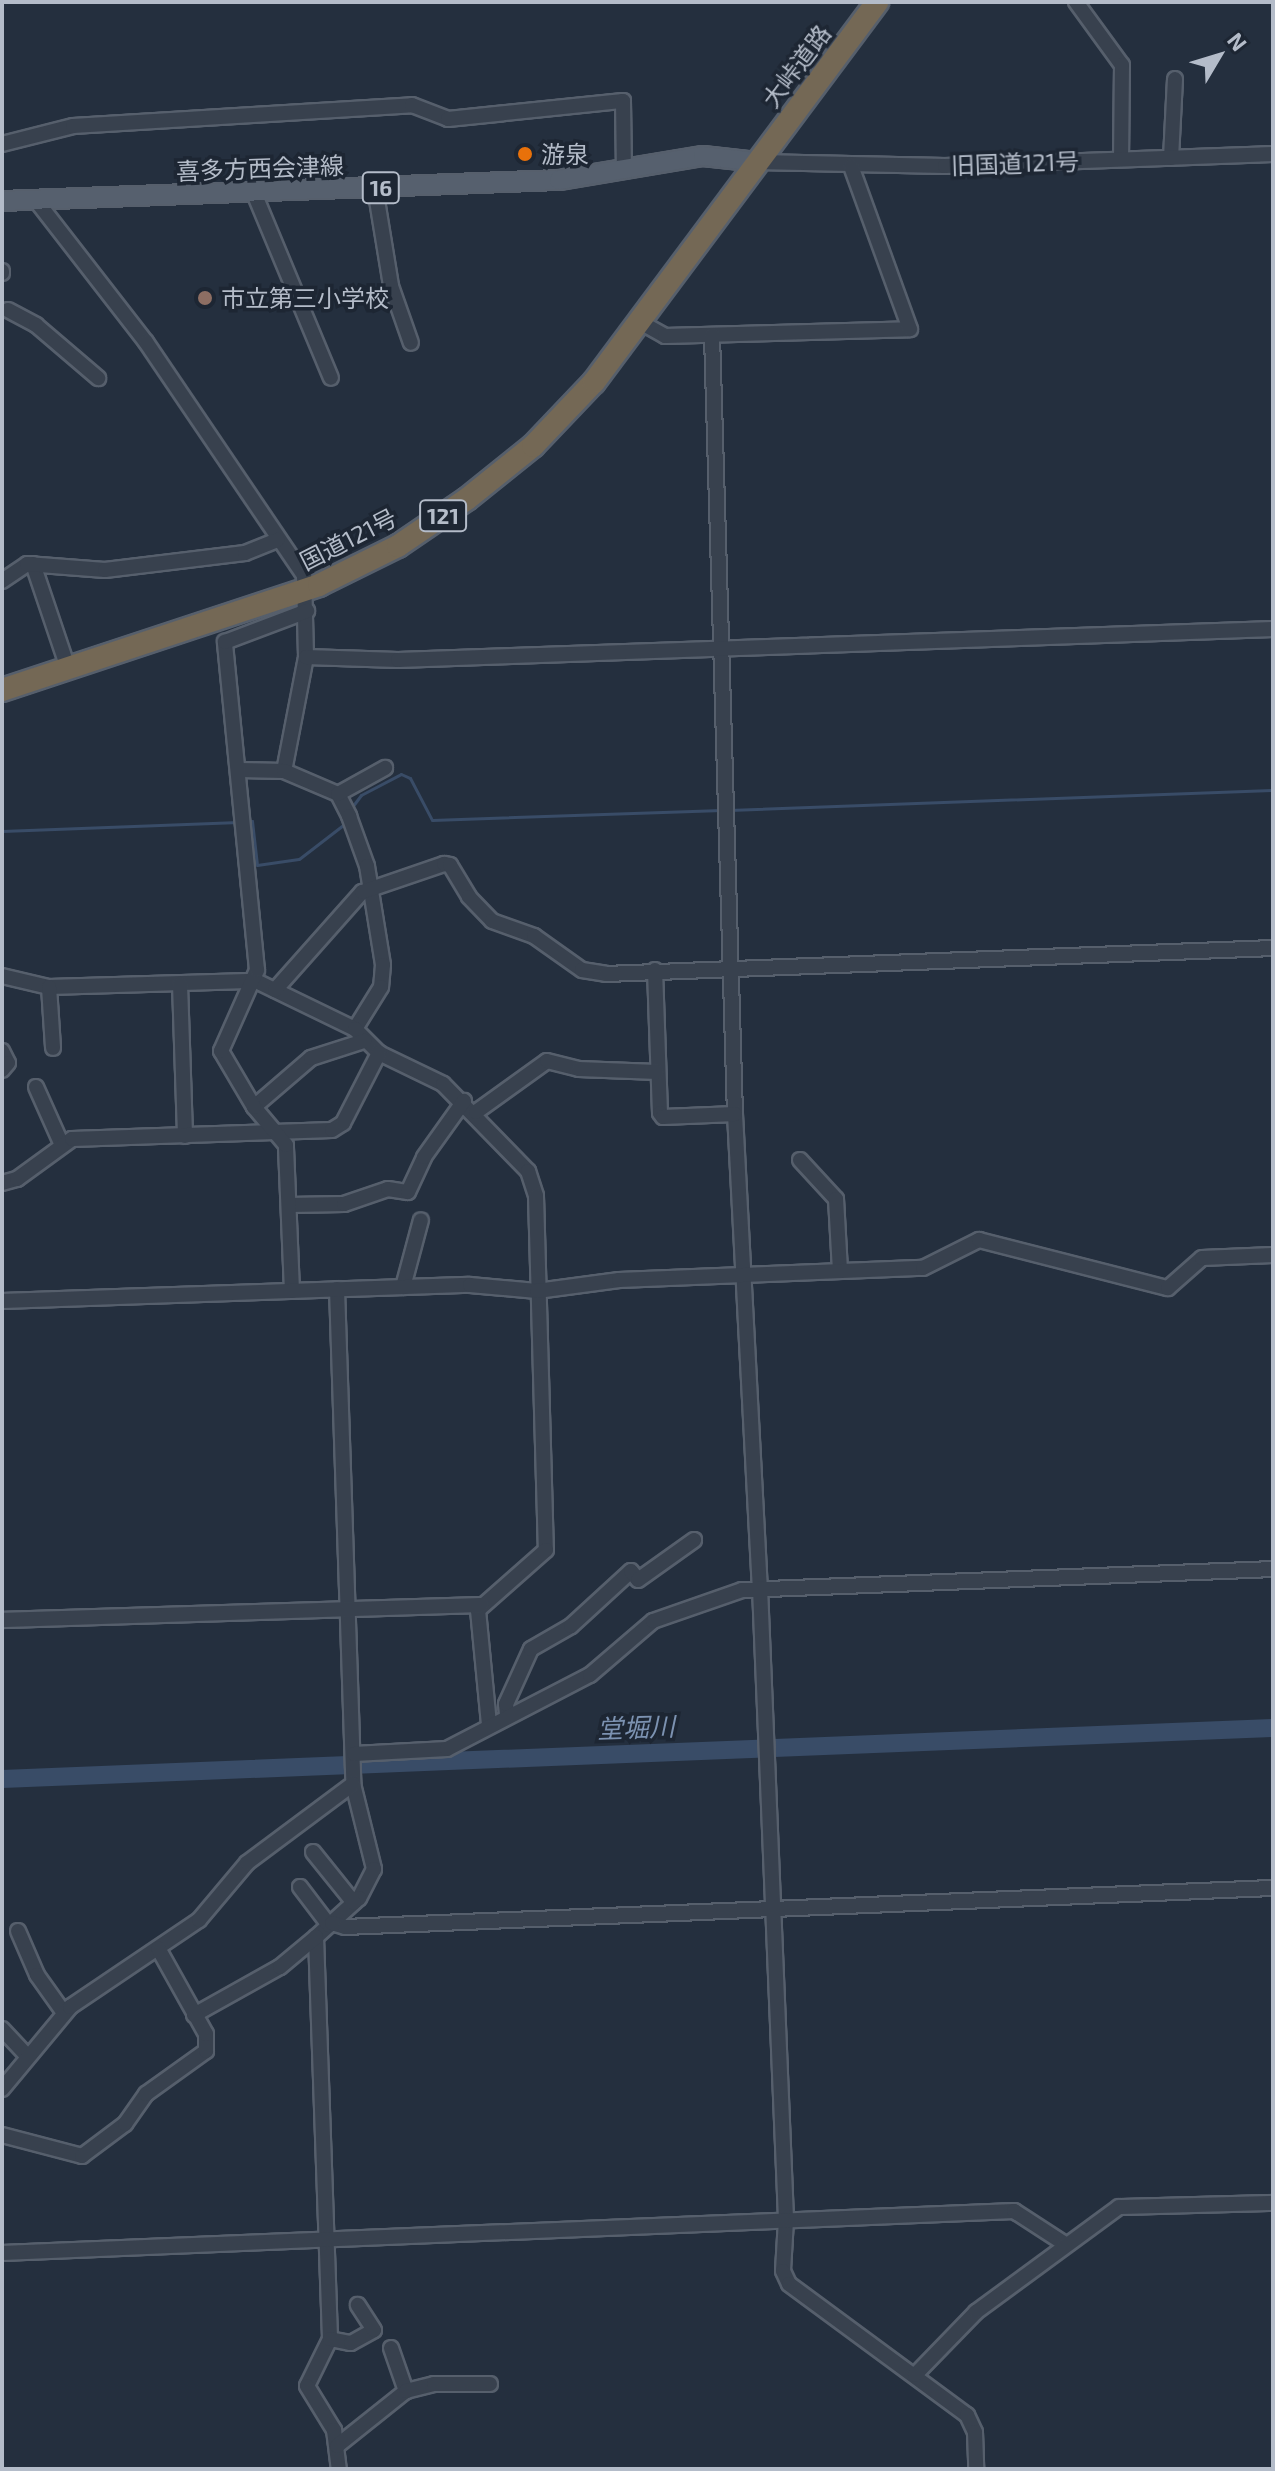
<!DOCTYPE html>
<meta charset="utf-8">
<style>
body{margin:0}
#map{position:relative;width:1275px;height:2471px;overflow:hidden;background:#242f3e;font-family:"Exo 2","Noto Sans JP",sans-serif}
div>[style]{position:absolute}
.stream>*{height:3px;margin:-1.5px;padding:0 1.5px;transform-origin:1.5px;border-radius:1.5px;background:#394c67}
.river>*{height:18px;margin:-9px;padding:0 9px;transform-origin:9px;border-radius:9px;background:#394c67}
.roads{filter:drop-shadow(2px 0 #565f6c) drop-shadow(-2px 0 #565f6c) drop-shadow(0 2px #565f6c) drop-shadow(0 -2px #565f6c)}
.minor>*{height:14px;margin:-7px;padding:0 7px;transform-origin:7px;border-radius:7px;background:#38414e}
.major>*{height:18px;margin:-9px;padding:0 9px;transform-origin:9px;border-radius:9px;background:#56606e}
.highway>*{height:22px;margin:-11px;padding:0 11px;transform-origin:11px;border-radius:11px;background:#746855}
.dots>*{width:22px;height:22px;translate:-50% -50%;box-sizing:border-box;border:4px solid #1d2633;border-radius:50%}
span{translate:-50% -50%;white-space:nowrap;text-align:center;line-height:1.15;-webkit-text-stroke:7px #1d2633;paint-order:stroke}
.shield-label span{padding:2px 6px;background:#1d2633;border:2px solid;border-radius:6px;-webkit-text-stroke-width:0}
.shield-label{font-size:22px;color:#b4bcc9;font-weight:700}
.street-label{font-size:24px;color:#b4bcc9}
.poi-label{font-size:24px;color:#b4bcc9}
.left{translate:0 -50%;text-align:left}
.water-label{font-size:26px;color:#7c92b1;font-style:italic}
.frame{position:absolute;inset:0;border:4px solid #b4bcc9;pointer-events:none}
.north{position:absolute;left:1179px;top:16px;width:80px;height:80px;-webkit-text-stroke:6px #1d2633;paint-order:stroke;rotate:52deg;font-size:22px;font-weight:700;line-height:32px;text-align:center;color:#b4bcc9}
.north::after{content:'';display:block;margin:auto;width:28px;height:36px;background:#b4bcc9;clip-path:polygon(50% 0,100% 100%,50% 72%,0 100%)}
</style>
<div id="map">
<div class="stream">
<i style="left:352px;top:807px;width:15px;rotate:-53deg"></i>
<i style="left:361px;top:795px;width:45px;rotate:-27.7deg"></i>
<i style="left:401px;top:774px;width:10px;rotate:24deg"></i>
<i style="left:410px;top:778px;width:47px;rotate:62.4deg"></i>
<i style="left:432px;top:820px;width:290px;rotate:-2deg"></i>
<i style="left:729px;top:810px;width:544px;rotate:-2.11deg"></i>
<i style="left:247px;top:822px;width:5px;rotate:-11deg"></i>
<i style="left:252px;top:821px;width:44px;rotate:83.5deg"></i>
<i style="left:257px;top:865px;width:42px;rotate:-8.1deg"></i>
<i style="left:299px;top:859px;width:61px;rotate:-37.6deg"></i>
<i style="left:2px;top:831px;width:237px;rotate:-2.2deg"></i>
</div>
<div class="river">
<i style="left:2px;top:1779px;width:1272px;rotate:-2.3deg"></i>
</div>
<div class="roads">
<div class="minor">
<i style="left:1076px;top:2px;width:78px;rotate:53.9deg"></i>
<i style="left:1122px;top:65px;width:94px;rotate:90.6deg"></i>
<i style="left:2px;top:144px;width:73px;rotate:-14.2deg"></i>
<i style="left:73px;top:126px;width:340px;rotate:-3.5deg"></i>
<i style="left:412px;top:105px;width:39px;rotate:21deg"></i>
<i style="left:448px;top:119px;width:176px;rotate:-5.9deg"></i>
<i style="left:623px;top:101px;width:68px;rotate:89.2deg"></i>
<i style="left:1171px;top:158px;width:79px;rotate:-87.1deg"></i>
<i style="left:757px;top:162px;width:188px;rotate:1.2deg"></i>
<i style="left:945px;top:166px;width:328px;rotate:-2.1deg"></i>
<i style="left:375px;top:188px;width:99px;rotate:80.7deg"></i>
<i style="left:391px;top:286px;width:60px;rotate:70.7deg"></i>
<i style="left:254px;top:193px;width:200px;rotate:67.4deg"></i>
<i style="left:35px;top:199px;width:181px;rotate:52.2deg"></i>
<i style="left:146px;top:342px;width:282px;rotate:55.9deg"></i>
<i style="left:304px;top:575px;width:82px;rotate:88.6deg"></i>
<i style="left:306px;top:657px;width:116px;rotate:100.9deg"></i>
<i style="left:2px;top:271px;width:2px;rotate:90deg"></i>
<i style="left:8px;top:310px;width:32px;rotate:28deg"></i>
<i style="left:36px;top:325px;width:82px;rotate:40.5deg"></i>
<i style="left:640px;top:322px;width:29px;rotate:29deg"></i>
<i style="left:665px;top:336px;width:245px;rotate:-1.6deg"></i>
<i style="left:910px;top:329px;width:173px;rotate:-109.9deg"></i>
<i style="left:712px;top:335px;width:779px;rotate:88.31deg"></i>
<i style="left:735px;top:1114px;width:475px;rotate:87deg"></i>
<i style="left:760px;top:1588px;width:633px;rotate:87.64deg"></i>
<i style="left:786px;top:2220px;width:51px;rotate:93.4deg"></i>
<i style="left:783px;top:2271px;width:14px;rotate:65deg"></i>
<i style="left:789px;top:2284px;width:221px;rotate:36.4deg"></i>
<i style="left:967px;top:2415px;width:19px;rotate:65deg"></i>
<i style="left:975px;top:2432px;width:37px;rotate:88deg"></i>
<i style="left:33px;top:564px;width:110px;rotate:71.4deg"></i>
<i style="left:2px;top:581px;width:30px;rotate:-34deg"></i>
<i style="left:27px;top:564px;width:78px;rotate:4.4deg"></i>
<i style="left:105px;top:570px;width:141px;rotate:-6.9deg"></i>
<i style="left:245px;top:553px;width:35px;rotate:-22deg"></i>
<i style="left:306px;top:657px;width:92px;rotate:1.9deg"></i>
<i style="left:398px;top:660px;width:876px;rotate:-2.03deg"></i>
<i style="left:240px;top:770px;width:44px;rotate:1.3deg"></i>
<i style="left:284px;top:771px;width:59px;rotate:23.1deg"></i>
<i style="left:338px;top:794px;width:25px;rotate:63deg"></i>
<i style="left:349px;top:816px;width:53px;rotate:70.2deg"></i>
<i style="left:367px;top:866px;width:100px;rotate:80.8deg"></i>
<i style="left:383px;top:965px;width:22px;rotate:95deg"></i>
<i style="left:381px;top:987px;width:49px;rotate:121.8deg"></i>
<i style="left:338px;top:794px;width:54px;rotate:-29deg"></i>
<i style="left:655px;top:970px;width:143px;rotate:88deg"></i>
<i style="left:660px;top:1113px;width:5px;rotate:53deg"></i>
<i style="left:663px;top:1117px;width:72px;rotate:-2.4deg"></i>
<i style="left:2px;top:976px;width:48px;rotate:13.2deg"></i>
<i style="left:49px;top:987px;width:207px;rotate:-1.7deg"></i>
<i style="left:256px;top:981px;width:110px;rotate:25.9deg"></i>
<i style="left:355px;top:1029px;width:34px;rotate:45deg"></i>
<i style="left:379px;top:1053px;width:71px;rotate:25.8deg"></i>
<i style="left:443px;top:1084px;width:122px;rotate:45.7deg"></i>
<i style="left:528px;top:1171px;width:26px;rotate:72deg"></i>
<i style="left:536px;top:1196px;width:354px;rotate:88.4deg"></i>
<i style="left:546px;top:1550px;width:91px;rotate:138.6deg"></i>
<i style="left:478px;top:1610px;width:115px;rotate:84.5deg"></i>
<i style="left:180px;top:984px;width:152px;rotate:88.1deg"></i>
<i style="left:49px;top:987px;width:61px;rotate:86.2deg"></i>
<i style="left:275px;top:990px;width:131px;rotate:-48.4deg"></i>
<i style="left:362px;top:892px;width:87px;rotate:-18.9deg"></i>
<i style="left:444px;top:864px;width:6px;rotate:9deg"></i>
<i style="left:450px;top:865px;width:37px;rotate:59deg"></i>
<i style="left:469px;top:897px;width:33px;rotate:46deg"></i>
<i style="left:492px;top:921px;width:45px;rotate:19.7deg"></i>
<i style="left:534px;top:936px;width:59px;rotate:35.3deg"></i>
<i style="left:582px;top:970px;width:24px;rotate:9deg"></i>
<i style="left:606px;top:974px;width:668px;rotate:-2.23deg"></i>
<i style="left:2px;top:1051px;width:13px;rotate:63deg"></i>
<i style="left:8px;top:1063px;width:9px;rotate:131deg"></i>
<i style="left:36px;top:1087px;width:61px;rotate:65.9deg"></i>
<i style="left:254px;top:1107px;width:75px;rotate:-40.7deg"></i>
<i style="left:311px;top:1058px;width:56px;rotate:-17.8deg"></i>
<i style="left:476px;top:1112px;width:87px;rotate:-35.7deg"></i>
<i style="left:547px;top:1061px;width:33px;rotate:14deg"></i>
<i style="left:579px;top:1069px;width:78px;rotate:2.2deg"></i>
<i style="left:800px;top:1160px;width:53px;rotate:47.3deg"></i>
<i style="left:836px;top:1199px;width:72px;rotate:86.8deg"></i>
<i style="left:2px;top:1183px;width:16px;rotate:-15deg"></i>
<i style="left:17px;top:1179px;width:68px;rotate:-36deg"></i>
<i style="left:72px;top:1139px;width:260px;rotate:-2deg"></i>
<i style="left:332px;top:1130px;width:13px;rotate:-32deg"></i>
<i style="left:343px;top:1123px;width:79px;rotate:-62.8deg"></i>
<i style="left:289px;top:1205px;width:55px;rotate:-1deg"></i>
<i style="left:344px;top:1204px;width:46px;rotate:-18.8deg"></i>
<i style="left:388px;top:1189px;width:20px;rotate:9deg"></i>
<i style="left:408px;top:1192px;width:38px;rotate:-65deg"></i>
<i style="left:424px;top:1157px;width:69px;rotate:-54.5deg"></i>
<i style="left:403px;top:1287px;width:69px;rotate:-75deg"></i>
<i style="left:337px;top:1289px;width:495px;rotate:88.1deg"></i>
<i style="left:353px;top:1784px;width:88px;rotate:76.1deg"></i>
<i style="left:374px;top:1869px;width:33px;rotate:117deg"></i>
<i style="left:359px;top:1898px;width:58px;rotate:137.8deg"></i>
<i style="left:316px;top:1937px;width:402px;rotate:88deg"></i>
<i style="left:330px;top:2339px;width:52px;rotate:116.1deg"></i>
<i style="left:307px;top:2386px;width:52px;rotate:58.5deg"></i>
<i style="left:334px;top:2430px;width:39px;rotate:83deg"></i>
<i style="left:292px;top:1291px;width:146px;rotate:-92.4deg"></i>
<i style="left:286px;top:1145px;width:50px;rotate:-130.1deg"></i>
<i style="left:254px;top:1107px;width:65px;rotate:-120.5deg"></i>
<i style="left:221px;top:1051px;width:89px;rotate:-66deg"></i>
<i style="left:257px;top:970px;width:330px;rotate:-95.6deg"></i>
<i style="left:225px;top:642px;width:88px;rotate:-20.7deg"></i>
<i style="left:2px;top:1301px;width:468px;rotate:-2deg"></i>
<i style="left:470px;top:1285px;width:67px;rotate:5.1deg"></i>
<i style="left:537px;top:1291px;width:83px;rotate:-7.6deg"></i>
<i style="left:619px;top:1280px;width:304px;rotate:-2.3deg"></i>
<i style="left:923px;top:1268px;width:63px;rotate:-26.6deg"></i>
<i style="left:979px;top:1240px;width:195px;rotate:14.3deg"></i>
<i style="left:1168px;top:1288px;width:45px;rotate:-41.4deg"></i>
<i style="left:1202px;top:1258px;width:71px;rotate:-2.4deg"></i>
<i style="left:2px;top:1620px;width:480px;rotate:-1.8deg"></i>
<i style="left:507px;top:1714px;width:10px;rotate:-96deg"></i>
<i style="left:506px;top:1704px;width:60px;rotate:-65.6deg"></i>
<i style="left:531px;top:1649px;width:46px;rotate:-29.9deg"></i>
<i style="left:571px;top:1626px;width:81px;rotate:-42.5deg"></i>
<i style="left:631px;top:1571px;width:11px;rotate:52deg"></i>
<i style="left:638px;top:1580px;width:69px;rotate:-35.5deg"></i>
<i style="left:354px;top:1754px;width:93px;rotate:-3.1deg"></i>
<i style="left:447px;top:1749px;width:161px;rotate:-27.4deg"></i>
<i style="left:590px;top:1675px;width:83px;rotate:-40.6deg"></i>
<i style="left:653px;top:1621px;width:94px;rotate:-19.2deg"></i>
<i style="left:742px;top:1590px;width:531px;rotate:-2.26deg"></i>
<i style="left:313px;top:1852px;width:65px;rotate:51.2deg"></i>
<i style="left:300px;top:1887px;width:48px;rotate:52.7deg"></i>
<i style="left:332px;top:1923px;width:14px;rotate:17deg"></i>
<i style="left:345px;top:1927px;width:929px;rotate:-2.41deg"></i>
<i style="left:18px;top:1931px;width:48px;rotate:66.6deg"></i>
<i style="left:37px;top:1975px;width:47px;rotate:54.6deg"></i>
<i style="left:194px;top:2015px;width:98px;rotate:-29.2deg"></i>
<i style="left:280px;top:1967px;width:47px;rotate:-39.8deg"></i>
<i style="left:2px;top:2029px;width:35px;rotate:47deg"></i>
<i style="left:2px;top:2089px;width:107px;rotate:-50.3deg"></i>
<i style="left:70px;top:2007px;width:156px;rotate:-34deg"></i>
<i style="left:199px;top:1920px;width:75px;rotate:-49.9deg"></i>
<i style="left:247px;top:1863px;width:132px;rotate:-36.7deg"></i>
<i style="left:2px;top:2135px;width:83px;rotate:14.7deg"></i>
<i style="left:82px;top:2156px;width:54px;rotate:-36.7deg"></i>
<i style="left:125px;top:2124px;width:37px;rotate:-55deg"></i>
<i style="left:146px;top:2094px;width:74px;rotate:-35.6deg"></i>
<i style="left:206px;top:2051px;width:17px;rotate:-90deg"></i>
<i style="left:206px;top:2034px;width:98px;rotate:-119.2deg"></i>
<i style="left:2px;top:2253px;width:1013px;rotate:-2.38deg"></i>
<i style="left:1014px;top:2211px;width:61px;rotate:32.9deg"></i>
<i style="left:330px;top:2339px;width:21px;rotate:11deg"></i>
<i style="left:351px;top:2343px;width:26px;rotate:-29deg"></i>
<i style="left:374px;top:2330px;width:30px;rotate:-123deg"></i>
<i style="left:391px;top:2348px;width:46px;rotate:70.8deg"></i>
<i style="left:915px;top:2375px;width:88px;rotate:-45.9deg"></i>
<i style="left:976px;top:2312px;width:177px;rotate:-36.3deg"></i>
<i style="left:1119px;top:2207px;width:154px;rotate:-1.5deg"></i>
<i style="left:337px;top:2446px;width:88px;rotate:-38.6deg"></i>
<i style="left:406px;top:2391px;width:29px;rotate:-14deg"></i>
<i style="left:434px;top:2384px;width:56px"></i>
</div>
<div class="major">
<i style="left:2px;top:201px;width:557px;rotate:-2.16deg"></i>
<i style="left:559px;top:180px;width:146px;rotate:-9.5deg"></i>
<i style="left:703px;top:156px;width:54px;rotate:6.3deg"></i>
</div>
<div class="highway">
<i style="left:2px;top:690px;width:334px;rotate:-18.3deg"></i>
<i style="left:319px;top:585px;width:88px;rotate:-26.3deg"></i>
<i style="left:398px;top:546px;width:83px;rotate:-34.3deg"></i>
<i style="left:467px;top:499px;width:85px;rotate:-38.8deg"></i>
<i style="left:533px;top:446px;width:88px;rotate:-46.4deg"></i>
<i style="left:594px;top:382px;width:474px;rotate:-53.3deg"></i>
</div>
</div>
<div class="dots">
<i style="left:525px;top:154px;background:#e8710a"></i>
<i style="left:205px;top:298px;background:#8d6e63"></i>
</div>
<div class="shield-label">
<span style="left:381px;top:188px">16</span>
<span style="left:443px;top:516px">121</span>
</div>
<div class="street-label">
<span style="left:796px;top:66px;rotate:-53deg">大峠道路</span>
<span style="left:1015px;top:163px;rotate:-2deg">旧国道121号</span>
<span style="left:260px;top:168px;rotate:-2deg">喜多方西会津線</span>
<span style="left:348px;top:539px;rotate:-27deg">国道121号</span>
</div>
<div class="poi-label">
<span class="left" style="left:541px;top:154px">游泉</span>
<span class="left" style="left:221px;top:298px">市立第三小学校</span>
</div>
<div class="water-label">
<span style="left:636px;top:1727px;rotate:-2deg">堂堀川</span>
</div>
<div class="frame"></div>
<div class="north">N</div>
</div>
